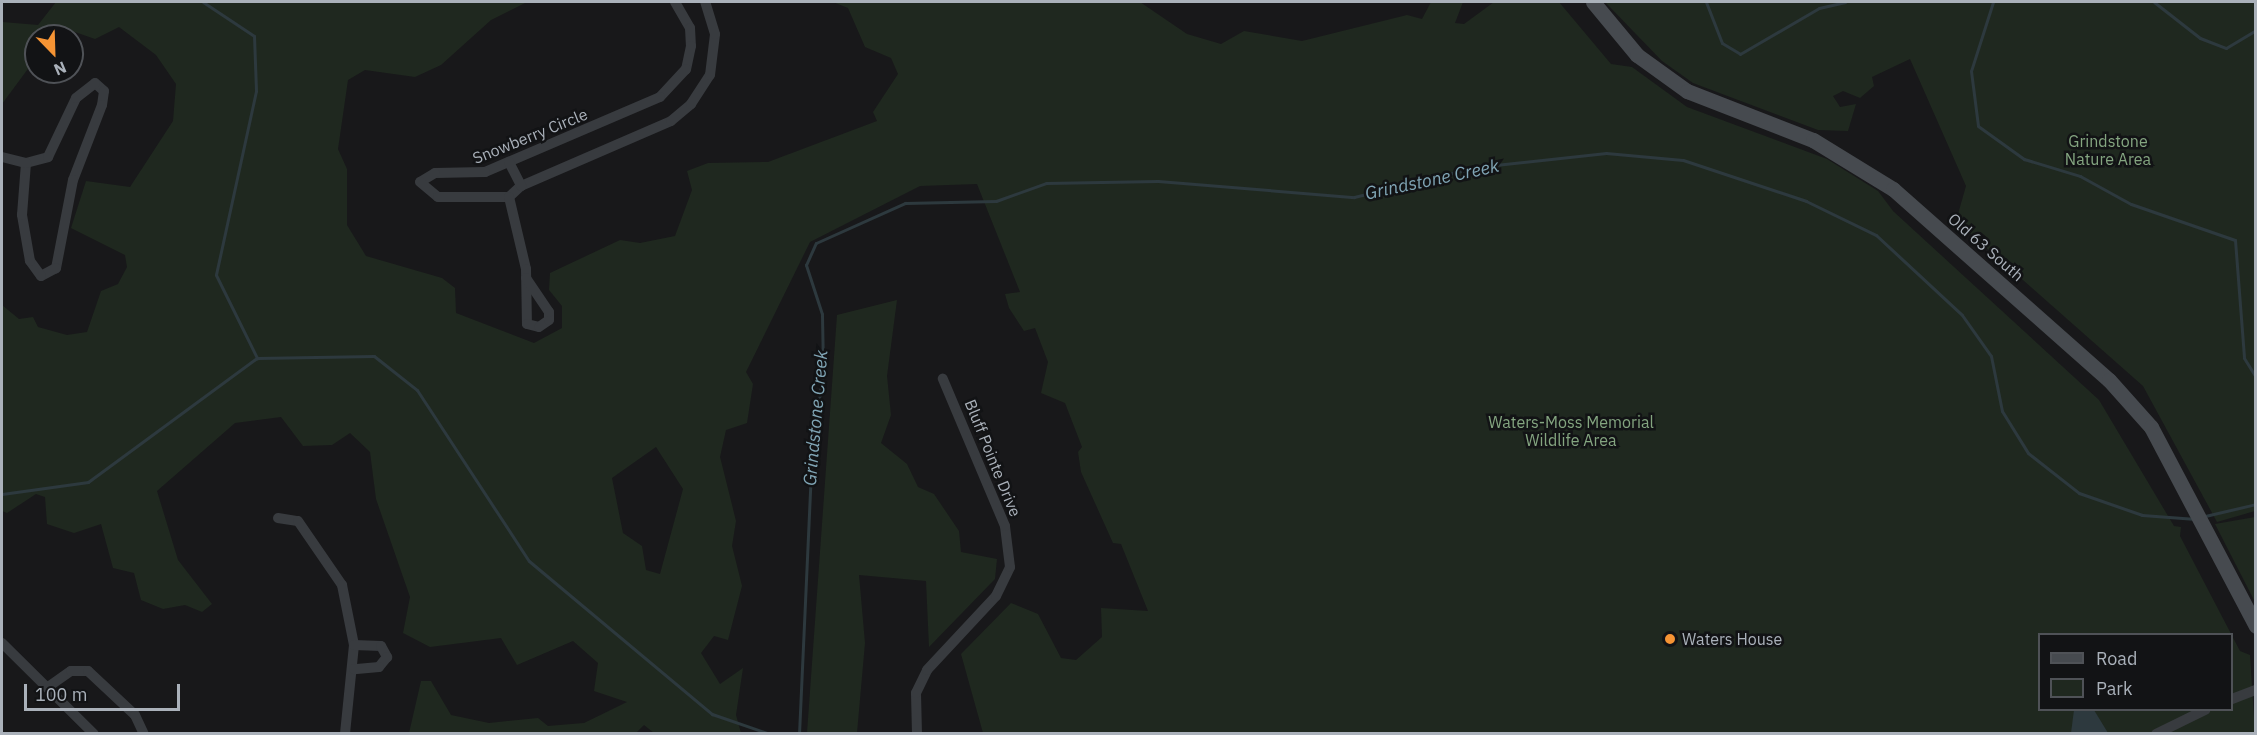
<!DOCTYPE html>
<style>
body{margin:0}
#map{position:relative;width:2257px;height:735px;overflow:hidden;background:#18181a;font-family:"IBM Plex Sans",sans-serif}
div>[style]{position:absolute}
.green>*{inset:0;background:#1f281f}
.water>*{inset:0;background:#2d393e}
.stream>*{height:3px;margin:-1.5px;padding:0 1.5px;transform-origin:1.5px;border-radius:1.5px;background:#2d393e}
.minor>*{height:10px;margin:-5px;padding:0 5px;transform-origin:5px;border-radius:5px;background:#383b3f}
.secondary>*{height:15px;margin:-7.5px;padding:0 7.5px;transform-origin:7.5px;border-radius:7.5px;background:#464a4f}
.dots>*{width:16px;height:16px;translate:-50% -50%;box-sizing:border-box;border:3px solid #121315;border-radius:50%}
span{translate:-50% -50%;white-space:nowrap;text-align:center;line-height:1.15;-webkit-text-stroke:5px #121315;paint-order:stroke}
.street-label{font-size:16px;color:#aab1ba}
.park-label{font-size:16px;color:#84a580}
.poi-label{font-size:16px;color:#aab1ba}
.left{translate:0 -50%;text-align:left}
.water-label{font-size:18px;color:#80a5b5;font-style:italic}
.frame{position:absolute;inset:0;border:3px solid #aab1ba;pointer-events:none}
.legend{position:absolute;left:2038px;top:633px;width:195px;height:78px;box-sizing:border-box;background:#121315;border:2px solid #4f5257;margin:0;padding:8px 10px;list-style:none;font-size:18px;color:#aab1ba}
.legend li{display:flex;align-items:center;gap:12px;height:30px}
.legend b{width:30px;border:2px solid #4f5257}
.north{position:absolute;left:24px;top:24px;width:60px;height:60px;box-sizing:border-box;background:#121315;border:2px solid #4f5257;border-radius:50%;rotate:157deg;font-size:16px;font-weight:700;line-height:24px;text-align:center;color:#aab1ba}
.north::after{content:'';display:block;margin:auto;width:21px;height:27px;background:#f69434;clip-path:polygon(50% 0,100% 100%,50% 72%,0 100%)}
.scale{position:absolute;left:24px;top:684px;width:156px;height:27px;box-sizing:border-box;border:3px solid #aab1ba;border-top:0;padding-left:8px;font-size:18px;line-height:21px;white-space:nowrap;color:#aab1ba;-webkit-text-stroke:4px #121315;paint-order:stroke}
</style>
<div id="map">
<div class="green">
<i style="clip-path:polygon(evenodd,56px 2px,527px 2px,491px 20px,441px 65px,415px 77px,365px 70px,348px 80px,338px 149px,347px 169px,347px 225px,366px 256px,442px 278px,455px 288px,456px 313px,534px 343px,562px 328px,562px 306px,549px 290px,550px 273px,620px 240px,640px 243px,675px 236px,692px 190px,687px 171px,708px 163px,768px 162px,877px 121px,873px 112px,898px 74px,891px 58px,865px 47px,848px 8px,833px 2px,1140px 2px,1187px 34px,1221px 44px,1244px 31px,1302px 41px,1407px 15px,1422px 19px,1431px 2px,1463px 2px,1455px 23px,1464px 24px,1494px 2px,1559px 2px,1611px 64px,1632px 67px,1687px 107px,1827px 159px,1878px 191px,1893px 211px,2099px 400px,2174px 526px,2181px 527px,2180px 536px,2240px 651px,2250px 655px,2255px 733px,983px 733px,961px 654px,1011px 603px,1038px 614px,1061px 658px,1076px 660px,1102px 637px,1101px 608px,1148px 611px,1121px 544px,1113px 543px,1081px 472px,1078px 452px,1082px 447px,1065px 403px,1041px 393px,1048px 362px,1035px 328px,1024px 331px,1009px 308px,1005px 294px,1020px 292px,977px 184px,920px 186px,810px 242px,746px 372px,753px 384px,747px 423px,726px 430px,720px 457px,736px 521px,732px 546px,742px 586px,728px 640px,714px 636px,701px 653px,720px 684px,743px 668px,736px 715px,741px 733px,654px 733px,644px 725px,635px 734px,409px 733px,421px 681px,431px 681px,451px 715px,489px 723px,538px 718px,548px 726px,584px 723px,627px 702px,594px 691px,598px 663px,573px 641px,517px 665px,501px 638px,430px 647px,403px 633px,410px 597px,376px 499px,370px 452px,350px 433px,332px 445px,303px 446px,281px 417px,235px 423px,157px 491px,178px 560px,212px 604px,202px 612px,185px 605px,163px 609px,141px 600px,134px 573px,113px 568px,101px 524px,74px 533px,47px 524px,45px 497px,36px 494px,7px 513px,2px 511px,2px 305px,19px 319px,33px 317px,38px 327px,67px 335px,87px 332px,101px 291px,118px 284px,127px 267px,125px 255px,71px 228px,86px 181px,130px 187px,173px 121px,176px 84px,156px 55px,119px 27px,95px 39px,75px 32px,36px 36px,36px 58px,2px 104px,2px 22px,38px 25px,56px 2px,656px 447px,683px 489px,660px 574px,646px 570px,642px 546px,623px 533px,612px 478px,656px 447px,56px 2px,2040px 634px,2232px 634px,2232px 710px,2040px 710px,2040px 634px)"></i>
<i style="clip-path:polygon(1605px 2px,2255px 2px,2255px 511px,2217px 522px,2143px 386px,1956px 221px,1966px 186px,1910px 59px,1872px 77px,1874px 86px,1860px 98px,1843px 91px,1833px 96px,1840px 107px,1856px 104px,1848px 131px,1818px 130px,1693px 83px,1662px 61px)"></i>
<i style="clip-path:polygon(897px 300px,887px 376px,891px 415px,881px 443px,907px 464px,918px 487px,934px 494px,959px 531px,961px 552px,997px 559px,995px 579px,929px 647px,926px 581px,859px 575px,865px 643px,857px 733px,807px 733px,837px 315px)"></i>
<i style="clip-path:polygon(2255px 517px,2256px 517px,2255px 602px,2215px 524px)"></i>
</div>
<div class="water">
<i style="clip-path:polygon(2074px 710px,2094px 710px,2108px 733px,2071px 733px)"></i>
</div>
<div class="stream">
<i style="left:203px;top:2px;width:61px;rotate:33.7deg"></i>
<i style="left:254px;top:36px;width:55px;rotate:87.9deg"></i>
<i style="left:256px;top:91px;width:188px;rotate:102.3deg"></i>
<i style="left:216px;top:275px;width:93px;rotate:63.7deg"></i>
<i style="left:257px;top:358px;width:117px;rotate:-1deg"></i>
<i style="left:374px;top:356px;width:55px;rotate:38.3deg"></i>
<i style="left:417px;top:390px;width:204px;rotate:56.8deg"></i>
<i style="left:529px;top:561px;width:239px;rotate:39.9deg"></i>
<i style="left:712px;top:714px;width:61px;rotate:19deg"></i>
<i style="left:1706px;top:2px;width:44px;rotate:68.7deg"></i>
<i style="left:1722px;top:43px;width:21px;rotate:31deg"></i>
<i style="left:1740px;top:54px;width:91px;rotate:-30.2deg"></i>
<i style="left:1819px;top:8px;width:27px;rotate:-13deg"></i>
<i style="left:1993px;top:2px;width:72px;rotate:107.7deg"></i>
<i style="left:1971px;top:71px;width:55px;rotate:82.7deg"></i>
<i style="left:1978px;top:126px;width:57px;rotate:35.7deg"></i>
<i style="left:2024px;top:159px;width:59px;rotate:16.9deg"></i>
<i style="left:2080px;top:176px;width:58px;rotate:28.8deg"></i>
<i style="left:2131px;top:204px;width:110px;rotate:19.1deg"></i>
<i style="left:2235px;top:240px;width:118px;rotate:85.6deg"></i>
<i style="left:2244px;top:358px;width:22px;rotate:58deg"></i>
<i style="left:2154px;top:2px;width:58px;rotate:38deg"></i>
<i style="left:2200px;top:38px;width:28px;rotate:21deg"></i>
<i style="left:2226px;top:48px;width:35px;rotate:-31deg"></i>
<i style="left:2px;top:494px;width:87px;rotate:-7.9deg"></i>
<i style="left:88px;top:482px;width:210px;rotate:-36.3deg"></i>
<i style="left:2205px;top:516px;width:52px;rotate:-13.2deg"></i>
<i style="left:799px;top:734px;width:269px;rotate:-87.4deg"></i>
<i style="left:811px;top:465px;width:98px;rotate:-82.9deg"></i>
<i style="left:823px;top:368px;width:54px;rotate:-91.1deg"></i>
<i style="left:822px;top:314px;width:52px;rotate:-108.1deg"></i>
<i style="left:806px;top:265px;width:24px;rotate:-66deg"></i>
<i style="left:816px;top:243px;width:98px;rotate:-24.2deg"></i>
<i style="left:905px;top:203px;width:91px;rotate:-1.3deg"></i>
<i style="left:996px;top:201px;width:53px;rotate:-19.8deg"></i>
<i style="left:1046px;top:183px;width:112px;rotate:-1deg"></i>
<i style="left:1158px;top:181px;width:197px;rotate:4.7deg"></i>
<i style="left:1354px;top:197px;width:127px;rotate:-13.7deg"></i>
<i style="left:1477px;top:167px;width:130px;rotate:-6.2deg"></i>
<i style="left:1606px;top:153px;width:77px;rotate:5.2deg"></i>
<i style="left:1683px;top:160px;width:130px;rotate:18.4deg"></i>
<i style="left:1806px;top:201px;width:78px;rotate:25.9deg"></i>
<i style="left:1876px;top:235px;width:117px;rotate:42.9deg"></i>
<i style="left:1962px;top:315px;width:50px;rotate:54.7deg"></i>
<i style="left:1991px;top:356px;width:56px;rotate:78.7deg"></i>
<i style="left:2002px;top:411px;width:49px;rotate:58.2deg"></i>
<i style="left:2028px;top:453px;width:65px;rotate:38.1deg"></i>
<i style="left:2079px;top:493px;width:67px;rotate:19.2deg"></i>
<i style="left:2142px;top:515px;width:54px;rotate:4.2deg"></i>
</div>
<div class="minor">
<i style="left:675px;top:2px;width:30px;rotate:60deg"></i>
<i style="left:690px;top:28px;width:18px;rotate:87deg"></i>
<i style="left:691px;top:46px;width:24px;rotate:102deg"></i>
<i style="left:686px;top:69px;width:38px;rotate:133deg"></i>
<i style="left:660px;top:97px;width:190px;rotate:156.8deg"></i>
<i style="left:485px;top:172px;width:50px;rotate:178.9deg"></i>
<i style="left:435px;top:173px;width:17px;rotate:149deg"></i>
<i style="left:420px;top:182px;width:23px;rotate:40deg"></i>
<i style="left:438px;top:197px;width:71px"></i>
<i style="left:509px;top:197px;width:16px;rotate:-43deg"></i>
<i style="left:521px;top:186px;width:163px;rotate:-23.4deg"></i>
<i style="left:671px;top:121px;width:26px;rotate:-40deg"></i>
<i style="left:691px;top:104px;width:35px;rotate:-57deg"></i>
<i style="left:710px;top:75px;width:41px;rotate:-83deg"></i>
<i style="left:715px;top:34px;width:34px;rotate:-107deg"></i>
<i style="left:95px;top:83px;width:12px;rotate:42deg"></i>
<i style="left:104px;top:91px;width:14px;rotate:98deg"></i>
<i style="left:102px;top:105px;width:80px;rotate:111.1deg"></i>
<i style="left:73px;top:180px;width:90px;rotate:100.9deg"></i>
<i style="left:56px;top:268px;width:17px;rotate:152deg"></i>
<i style="left:41px;top:276px;width:19px;rotate:-126deg"></i>
<i style="left:30px;top:261px;width:47px;rotate:-99.9deg"></i>
<i style="left:22px;top:215px;width:52px;rotate:-85.6deg"></i>
<i style="left:26px;top:163px;width:23px;rotate:-15deg"></i>
<i style="left:48px;top:157px;width:65px;rotate:-64.6deg"></i>
<i style="left:76px;top:98px;width:24px;rotate:-38deg"></i>
<i style="left:2px;top:157px;width:25px;rotate:14deg"></i>
<i style="left:509px;top:162px;width:27px;rotate:63deg"></i>
<i style="left:509px;top:197px;width:74px;rotate:76.7deg"></i>
<i style="left:526px;top:269px;width:55px;rotate:89deg"></i>
<i style="left:527px;top:324px;width:12px;rotate:14deg"></i>
<i style="left:539px;top:327px;width:12px;rotate:-35deg"></i>
<i style="left:549px;top:320px;width:8px;rotate:-90deg"></i>
<i style="left:549px;top:312px;width:41px;rotate:-124.1deg"></i>
<i style="left:278px;top:518px;width:20px;rotate:9deg"></i>
<i style="left:298px;top:521px;width:78px;rotate:55.5deg"></i>
<i style="left:342px;top:585px;width:61px;rotate:78.7deg"></i>
<i style="left:354px;top:645px;width:89px;rotate:95.8deg"></i>
<i style="left:2px;top:643px;width:129px;rotate:44.7deg"></i>
<i style="left:354px;top:645px;width:27px;rotate:2deg"></i>
<i style="left:381px;top:646px;width:13px;rotate:61deg"></i>
<i style="left:387px;top:657px;width:13px;rotate:129deg"></i>
<i style="left:379px;top:667px;width:25px;rotate:175deg"></i>
<i style="left:48px;top:687px;width:28px;rotate:-35deg"></i>
<i style="left:71px;top:671px;width:17px"></i>
<i style="left:88px;top:671px;width:64px;rotate:43.1deg"></i>
<i style="left:135px;top:715px;width:21px;rotate:65deg"></i>
<i style="left:2232px;top:699px;width:26px;rotate:-21deg"></i>
<i style="left:917px;top:734px;width:41px;rotate:-91.4deg"></i>
<i style="left:916px;top:693px;width:25px;rotate:-64deg"></i>
<i style="left:927px;top:670px;width:101px;rotate:-47deg"></i>
<i style="left:996px;top:596px;width:32px;rotate:-64deg"></i>
<i style="left:1010px;top:567px;width:41px;rotate:-97deg"></i>
<i style="left:1005px;top:526px;width:160px;rotate:-112.9deg"></i>
<i style="left:2156px;top:734px;width:55px;rotate:-26.1deg"></i>
</div>
<div class="secondary">
<i style="left:1593px;top:2px;width:69px;rotate:50.3deg"></i>
<i style="left:1637px;top:55px;width:62px;rotate:35.8deg"></i>
<i style="left:1687px;top:91px;width:135px;rotate:21.3deg"></i>
<i style="left:1813px;top:140px;width:94px;rotate:31.5deg"></i>
<i style="left:1893px;top:189px;width:288px;rotate:41.5deg"></i>
<i style="left:2109px;top:380px;width:63px;rotate:48.2deg"></i>
<i style="left:2151px;top:427px;width:225px;rotate:62.2deg"></i>
</div>
<div class="dots">
<i style="left:1670px;top:639px;background:#f69434"></i>
</div>
<div class="street-label">
<span style="left:530px;top:136px;rotate:-22deg">Snowberry Circle</span>
<span style="left:1986px;top:247px;rotate:41deg">Old 63 South</span>
<span style="left:993px;top:458px;rotate:68deg">Bluff Pointe Drive</span>
</div>
<div class="park-label">
<span style="left:2108px;top:150px">Grindstone<br>Nature Area</span>
<span style="left:1571px;top:431px">Waters-Moss Memorial<br>Wildlife Area</span>
</div>
<div class="poi-label">
<span class="left" style="left:1682px;top:639px">Waters House</span>
</div>
<div class="water-label">
<span style="left:1432px;top:180px;rotate:-12deg">Grindstone Creek</span>
<span style="left:816px;top:418px;rotate:-85deg">Grindstone Creek</span>
</div>
<div class="frame"></div>
<ul class="legend">
<li><b style="height:8px;background:#464a4f"></b>Road</li>
<li><b style="height:16px;background:#1f281f"></b>Park</li>
</ul>
<div class="north">N</div>
<div class="scale">100 m</div>
</div>
